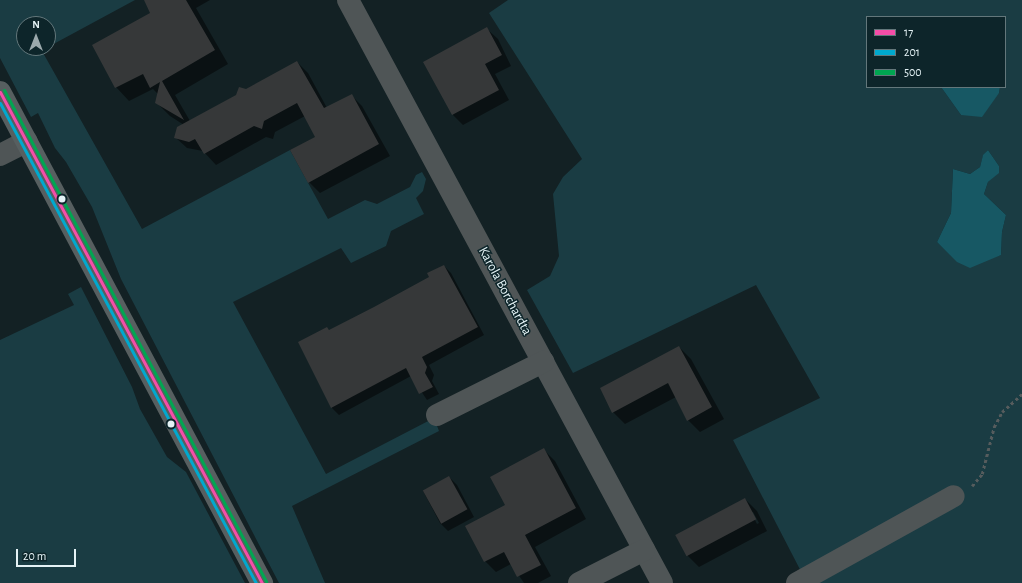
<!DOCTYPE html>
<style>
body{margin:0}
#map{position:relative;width:1022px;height:583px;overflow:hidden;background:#132124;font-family:"Alegreya Sans",sans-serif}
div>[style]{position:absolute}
.green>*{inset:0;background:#1a3c43}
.water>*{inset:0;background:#175864}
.shadow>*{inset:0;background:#0007}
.building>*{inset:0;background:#363839;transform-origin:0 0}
.path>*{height:2.5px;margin-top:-1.25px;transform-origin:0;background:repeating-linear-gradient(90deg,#565c5d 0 3px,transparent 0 6px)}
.minor>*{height:22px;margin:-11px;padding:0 11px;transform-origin:11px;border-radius:11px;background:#4f5556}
.major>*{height:22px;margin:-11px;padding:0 11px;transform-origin:11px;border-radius:11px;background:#575f60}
.bus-1>*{height:3px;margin:-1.5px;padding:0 1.5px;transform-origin:1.5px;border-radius:1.5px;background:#f54da8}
.bus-2>*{height:3px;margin:-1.5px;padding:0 1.5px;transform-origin:1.5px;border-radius:1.5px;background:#00a9ce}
.bus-3>*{height:3px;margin:-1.5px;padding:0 1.5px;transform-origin:1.5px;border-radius:1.5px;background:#00a651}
.dots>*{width:11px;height:11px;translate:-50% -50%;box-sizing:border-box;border:2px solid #0d252a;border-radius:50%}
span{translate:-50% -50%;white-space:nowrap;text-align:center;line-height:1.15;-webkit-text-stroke:3px #0d252a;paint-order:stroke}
.street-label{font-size:14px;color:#e4f2f5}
.legend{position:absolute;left:866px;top:16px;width:140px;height:72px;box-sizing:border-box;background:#0d252a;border:1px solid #63777b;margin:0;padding:5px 7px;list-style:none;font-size:12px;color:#e4f2f5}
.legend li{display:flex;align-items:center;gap:8px;height:20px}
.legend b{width:20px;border:1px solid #63777b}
.north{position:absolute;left:16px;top:16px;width:40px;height:40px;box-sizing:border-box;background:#0d252a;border:1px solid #63777b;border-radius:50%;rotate:0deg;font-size:11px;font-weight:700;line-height:16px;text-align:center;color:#e4f2f5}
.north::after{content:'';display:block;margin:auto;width:14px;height:18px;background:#9ba9ac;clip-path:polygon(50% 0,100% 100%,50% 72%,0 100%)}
.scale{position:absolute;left:16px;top:549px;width:60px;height:18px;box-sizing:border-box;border:2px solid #e4f2f5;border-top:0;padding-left:5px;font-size:12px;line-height:14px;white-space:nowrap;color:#e4f2f5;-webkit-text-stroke:3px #0d252a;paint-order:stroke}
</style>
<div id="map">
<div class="green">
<i style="clip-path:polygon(0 0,135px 0,48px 47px,48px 24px,24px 24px,24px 48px,47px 48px,42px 51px,142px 229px,290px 150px,328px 219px,365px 200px,377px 204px,410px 187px,416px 175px,422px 172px,426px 179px,423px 191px,416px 198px,424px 214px,391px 231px,386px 246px,351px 263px,341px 248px,233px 302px,326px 474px,434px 418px,439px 431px,292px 506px,325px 583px,279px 583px,121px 279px,92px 207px,66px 162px,55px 148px,38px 113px,31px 117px,0 58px)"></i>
<i style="clip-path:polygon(evenodd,508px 0,1022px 0,1022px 583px,807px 583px,733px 440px,820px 398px,756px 285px,573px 373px,527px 290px,550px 276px,559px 256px,553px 194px,563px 177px,582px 159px,489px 13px,508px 0,867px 17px,1005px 17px,1005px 87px,1000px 87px,999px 93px,961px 115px,941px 87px,867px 87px,867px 17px,508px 0,988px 150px,999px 166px,999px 172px,988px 182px,984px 194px,1006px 215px,1002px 232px,1001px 255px,958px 262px,937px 242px,951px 213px,953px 169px,970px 174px,980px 167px,983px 156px,988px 150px)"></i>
<i style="clip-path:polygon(81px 287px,132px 387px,140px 409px,167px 457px,186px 472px,245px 583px,0 583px,0 340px,74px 305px,68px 294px)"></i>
</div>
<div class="water">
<i style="clip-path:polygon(941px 87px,1000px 87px,999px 93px,982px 117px,961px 115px)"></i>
<i style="clip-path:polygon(988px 150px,999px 166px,999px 173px,988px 182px,984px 194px,1006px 215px,1002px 232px,1001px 255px,970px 268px,957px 262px,937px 242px,951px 213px,953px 169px,970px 174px,980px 167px,983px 155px)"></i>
</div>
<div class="shadow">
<i style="clip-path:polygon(145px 0,210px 0,196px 8px,228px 64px,175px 95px,190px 121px,297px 62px,308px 73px,327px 108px,351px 95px,362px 106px,390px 156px,320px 193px,309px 182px,316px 138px,305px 116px,275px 132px,273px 139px,266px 137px,216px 165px,203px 151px,187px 148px,175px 137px,184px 125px,170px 116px,156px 102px,158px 94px,153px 89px,129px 101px,116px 87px,152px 14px)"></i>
<i style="clip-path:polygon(487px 29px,498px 39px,511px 66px,495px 74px,509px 100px,463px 125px,453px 115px)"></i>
<i style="clip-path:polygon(444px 266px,451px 273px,484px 335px,429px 365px,434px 375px,432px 381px,439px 394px,427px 400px,411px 376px,339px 415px,332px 408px,327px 328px,330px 331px,431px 278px)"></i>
<i style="clip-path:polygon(679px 347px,691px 359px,724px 419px,700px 432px,688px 420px,676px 397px,625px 424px,613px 412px)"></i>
<i style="clip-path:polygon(544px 450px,555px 461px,586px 519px,535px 547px,551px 576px,538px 583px,524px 583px,511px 564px,496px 572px,485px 561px,506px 506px)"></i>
<i style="clip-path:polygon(449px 477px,457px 485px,474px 517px,448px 531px,440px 523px,423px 491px)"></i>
<i style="clip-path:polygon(evenodd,745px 499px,757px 511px,767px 531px,699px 567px,687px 555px,745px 499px,751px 512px,753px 512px,759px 523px,757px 524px,751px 512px)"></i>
</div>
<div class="building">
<i style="clip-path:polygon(144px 0,186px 0,215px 50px,162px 81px,184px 120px,155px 103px,160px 82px,150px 88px,143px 74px,115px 88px,92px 45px,150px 13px)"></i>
<i style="clip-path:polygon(487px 27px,502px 55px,485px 64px,499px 90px,452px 115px,423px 62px)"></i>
<i style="clip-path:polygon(297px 61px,324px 108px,352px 94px,379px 144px,308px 183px,290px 150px,315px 137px,297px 103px,264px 121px,262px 129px,254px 126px,204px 154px,195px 139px,189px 142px,174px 138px,177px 127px,236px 95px,239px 87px,246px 89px)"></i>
<i style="clip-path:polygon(444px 265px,478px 327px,422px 357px,427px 367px,425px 373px,433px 387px,419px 394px,406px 368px,331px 408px,298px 342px,327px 327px,329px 330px,374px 307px,429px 277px,427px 273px)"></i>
<i style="clip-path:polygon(679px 346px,712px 407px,687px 421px,668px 383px,612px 413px,600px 388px)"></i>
<i style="clip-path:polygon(544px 448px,576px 508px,525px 535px,541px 565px,517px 577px,504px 552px,484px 562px,465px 526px,505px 505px,490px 477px)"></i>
<i style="left:449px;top:476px;width:38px;height:30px;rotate:61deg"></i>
<i style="left:745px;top:498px;width:24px;height:79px;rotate:62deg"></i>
</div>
<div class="path">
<i style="left:972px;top:486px;width:16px;rotate:-50deg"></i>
<i style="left:982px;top:474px;width:49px;rotate:-75.7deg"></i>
<i style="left:994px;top:427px;width:17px;rotate:-62deg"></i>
<i style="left:1002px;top:412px;width:27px;rotate:-42deg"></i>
</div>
<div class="minor">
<i style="left:348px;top:0;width:662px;rotate:61.69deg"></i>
<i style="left:0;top:155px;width:30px;rotate:-27deg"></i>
<i style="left:437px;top:415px;width:119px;rotate:-26.6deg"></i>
<i style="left:579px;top:583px;width:73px;rotate:-26.9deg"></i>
<i style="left:797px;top:583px;width:179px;rotate:-29deg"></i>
</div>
<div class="major">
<i style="left:0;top:92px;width:557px;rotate:61.92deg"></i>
</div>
<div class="bus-1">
<i style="left:0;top:92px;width:557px;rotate:61.92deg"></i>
</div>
<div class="bus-2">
<i style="left:0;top:103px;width:544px;rotate:61.93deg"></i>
</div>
<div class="bus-3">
<i style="left:4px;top:90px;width:557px;rotate:61.92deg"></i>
</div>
<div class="dots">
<i style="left:62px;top:199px;background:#e4f2f5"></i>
<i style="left:171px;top:424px;background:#e4f2f5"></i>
</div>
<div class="street-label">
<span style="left:505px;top:291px;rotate:62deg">Karola Borchardta</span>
</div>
<ul class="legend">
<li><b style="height:5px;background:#f54da8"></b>17</li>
<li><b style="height:5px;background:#00a9ce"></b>201</li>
<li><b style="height:5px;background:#00a651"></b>500</li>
</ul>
<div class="north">N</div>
<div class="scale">20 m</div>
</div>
